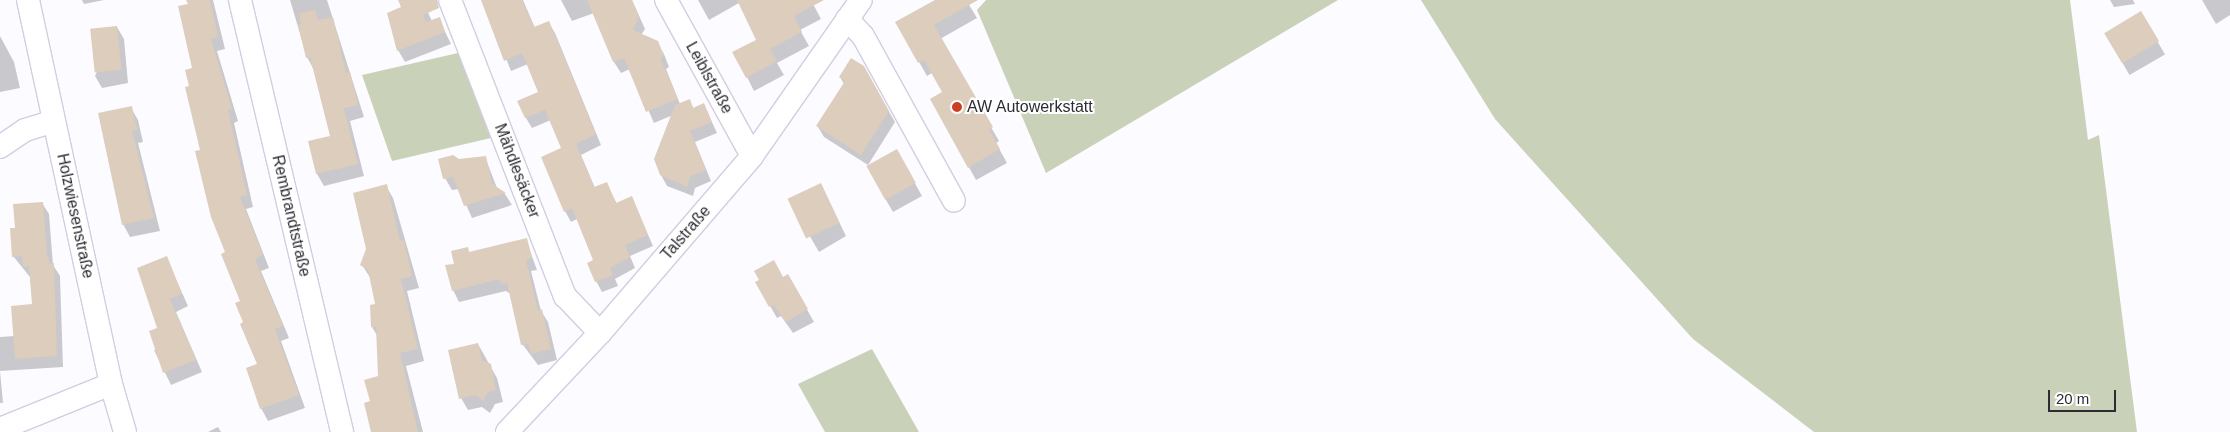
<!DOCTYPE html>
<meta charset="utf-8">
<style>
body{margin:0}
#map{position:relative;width:2230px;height:432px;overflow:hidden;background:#fcfbff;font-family:Arial,sans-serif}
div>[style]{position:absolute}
.green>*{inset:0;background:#c9d2b8}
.shadow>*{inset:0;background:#0003;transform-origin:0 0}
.building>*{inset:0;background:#dccdbc;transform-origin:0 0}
.roads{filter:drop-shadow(1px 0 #d2cde1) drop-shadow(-1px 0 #d2cde1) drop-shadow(0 1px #d2cde1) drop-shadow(0 -1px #d2cde1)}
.minor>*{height:22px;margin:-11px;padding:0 11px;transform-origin:11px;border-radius:11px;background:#fff}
.dots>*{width:14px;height:14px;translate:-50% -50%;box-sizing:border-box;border:2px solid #fff;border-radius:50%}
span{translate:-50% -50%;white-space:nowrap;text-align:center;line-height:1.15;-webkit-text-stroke:4px #fff;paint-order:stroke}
.street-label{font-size:16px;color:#2d2b33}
.poi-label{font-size:16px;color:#2d2b33}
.left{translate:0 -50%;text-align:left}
.scale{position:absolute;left:2048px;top:390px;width:68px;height:22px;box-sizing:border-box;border:2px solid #2d2b33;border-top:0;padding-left:6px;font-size:15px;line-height:18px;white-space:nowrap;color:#2d2b33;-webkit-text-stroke:4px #fff;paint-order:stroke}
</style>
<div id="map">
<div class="green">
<i style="clip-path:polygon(986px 0,1338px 0,1046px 173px,977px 10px)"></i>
<i style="clip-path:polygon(1421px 0,2070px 0,2088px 140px,2099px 135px,2137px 432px,1814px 432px,1693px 339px,1495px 119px)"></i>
<i style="clip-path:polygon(458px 53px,491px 138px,392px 161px,362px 75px)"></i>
<i style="clip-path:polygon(872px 349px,919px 432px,825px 432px,798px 384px)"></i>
</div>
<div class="shadow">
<i style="clip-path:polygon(82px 0,104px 0,84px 4px)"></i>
<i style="clip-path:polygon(188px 0,213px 0,225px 49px,217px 51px,238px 121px,234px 123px,253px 207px,246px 209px,269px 268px,261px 271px,289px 338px,281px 341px,305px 408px,268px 421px,261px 408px,258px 365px,227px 253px,191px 87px,193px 69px)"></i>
<i style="clip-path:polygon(290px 0,327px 0,364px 117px,350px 121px,364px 176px,324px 186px,317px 174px,331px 137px,314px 70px,307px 57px)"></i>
<i style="clip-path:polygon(412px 0,422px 0,432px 21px,439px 19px,451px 44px,405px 62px,398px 50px)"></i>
<i style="clip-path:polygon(523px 0,535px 28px,548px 22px,555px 33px,601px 145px,581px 155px,595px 188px,606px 183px,617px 204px,632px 198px,653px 246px,630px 256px,635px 268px,615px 279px,618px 286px,602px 292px,596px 281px,595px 261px,577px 219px,571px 222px,565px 211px,563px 149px,551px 120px,532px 128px,526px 118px,540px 93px,528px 64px,511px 71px,483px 1px)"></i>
<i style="clip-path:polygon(561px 0,632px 0,645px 29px,641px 35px,657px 42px,664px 54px,669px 67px,666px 69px,680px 104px,689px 101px,694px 109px,704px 105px,717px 133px,695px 142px,711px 181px,695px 188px,693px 196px,667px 186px,661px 175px,673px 115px,654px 123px,630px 69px,621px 73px,614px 62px,594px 13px,572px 21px)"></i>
<i style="clip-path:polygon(698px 0,811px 0,821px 19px,800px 30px,809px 46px,777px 63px,784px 75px,754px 91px,747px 77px,757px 40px,739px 3px,709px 20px)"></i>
<i style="clip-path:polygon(937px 0,974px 0,968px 3px,977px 18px,940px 39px,999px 141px,996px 143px,1007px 163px,976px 180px,931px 99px,943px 92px,932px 73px,927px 76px,897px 23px)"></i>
<i style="clip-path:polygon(2110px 0,2133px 0,2135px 4px,2114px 7px)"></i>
<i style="clip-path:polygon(2202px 0,2230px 0,2230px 15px,2216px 24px)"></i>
<i style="left:2141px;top:13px;width:48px;height:41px;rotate:60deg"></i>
<i style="clip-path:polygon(117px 27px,124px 39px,128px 83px,102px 88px,95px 76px)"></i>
<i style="clip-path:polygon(0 36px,14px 62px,20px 88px,0 92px)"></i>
<i style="clip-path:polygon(863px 67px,895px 122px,868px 165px,824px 137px,818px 127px,844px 84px,840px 77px)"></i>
<i style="clip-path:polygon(131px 108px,138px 120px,143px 142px,138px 143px,160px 231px,130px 237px,123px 224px)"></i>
<i style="clip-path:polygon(897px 151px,922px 196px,893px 212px,886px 200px)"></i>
<i style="clip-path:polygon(485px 157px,497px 188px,505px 194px,512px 205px,472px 218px,459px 189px,452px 190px,445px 178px,458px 160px)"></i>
<i style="clip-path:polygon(386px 186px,393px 198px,419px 288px,407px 291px,424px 361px,406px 366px,423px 432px,378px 432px,378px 337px,372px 327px,377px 305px,371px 279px,362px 265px)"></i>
<i style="clip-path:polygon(827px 197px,846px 236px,819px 252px,790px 202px)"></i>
<i style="clip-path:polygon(42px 203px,49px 214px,53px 265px,60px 276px,63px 367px,0 371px,3px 403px,0 403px,0 337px,14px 336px,33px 305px,30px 277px,13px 256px,17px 229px)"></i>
<i style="clip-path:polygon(526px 240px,537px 270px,531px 271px,541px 311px,548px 322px,557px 360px,538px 365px,523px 345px,511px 294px,506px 291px,459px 302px,453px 290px,456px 264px,467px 249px,470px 253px)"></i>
<i style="clip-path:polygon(166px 257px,188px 306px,176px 312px,202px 372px,171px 385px,154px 350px,158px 349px)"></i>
<i style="clip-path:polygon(788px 276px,814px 322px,793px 333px,781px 316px,777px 318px,757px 283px)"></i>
<i style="clip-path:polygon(478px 344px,497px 378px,503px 402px,495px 404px,490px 413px,482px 407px,468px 410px,461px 398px)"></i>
<i style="clip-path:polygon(218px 427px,221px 432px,208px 432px)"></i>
</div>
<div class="building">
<i style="clip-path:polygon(186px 0,210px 0,218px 37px,211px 39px,232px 109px,228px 110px,247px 195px,240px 197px,263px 255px,255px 259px,283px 326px,275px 329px,299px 395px,260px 409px,246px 368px,257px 364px,240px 324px,243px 322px,235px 303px,240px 301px,221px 254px,225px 252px,211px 217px,195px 151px,200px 150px,185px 87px,189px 86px,185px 70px,192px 68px,178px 6px,188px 4px)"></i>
<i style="clip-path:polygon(398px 0,437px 0,439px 8px,423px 15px,426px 22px,440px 17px,445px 32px,397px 51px,387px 13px,401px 7px)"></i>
<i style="clip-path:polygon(481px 0,522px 0,534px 27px,549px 21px,596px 134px,576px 144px,594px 187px,607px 182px,616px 203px,632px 196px,648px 235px,625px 245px,630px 257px,610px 268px,613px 275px,595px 282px,587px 263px,593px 260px,572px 208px,564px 212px,541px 157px,561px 148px,545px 110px,525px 118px,517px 101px,538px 92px,522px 53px,504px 61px)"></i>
<i style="clip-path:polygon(587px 0,632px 0,639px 17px,633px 30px,658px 41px,664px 56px,660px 58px,678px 99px,646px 112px,624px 58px,613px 62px)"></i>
<i style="clip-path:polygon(737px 0,824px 0,794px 16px,802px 32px,770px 49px,777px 61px,746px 78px,732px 52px,756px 40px)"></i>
<i style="clip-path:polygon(935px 0,978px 0,934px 25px,993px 127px,989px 129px,1000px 149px,968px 168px,930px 99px,942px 92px,924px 60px,918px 63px,895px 22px)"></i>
<i style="clip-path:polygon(315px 10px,318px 20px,333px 17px,346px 73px,350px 72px,358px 105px,344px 108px,358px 164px,316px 174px,308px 141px,330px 136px,310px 57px,306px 58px,298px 25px,301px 24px,299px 13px)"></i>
<i style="left:2141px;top:11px;width:35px;height:43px;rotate:59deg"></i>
<i style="left:117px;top:26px;width:44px;height:27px;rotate:84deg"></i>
<i style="clip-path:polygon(851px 58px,864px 66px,889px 111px,861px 155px,816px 126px,845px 81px,839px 77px)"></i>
<i style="clip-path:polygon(690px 99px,693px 108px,704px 103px,712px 122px,690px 131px,706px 170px,690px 177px,687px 187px,660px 175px,654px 159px,675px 105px)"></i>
<i style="clip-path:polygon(132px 106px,137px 130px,132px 131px,154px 218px,122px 225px,98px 113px)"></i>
<i style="left:897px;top:149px;width:39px;height:35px;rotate:61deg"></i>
<i style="clip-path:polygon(453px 155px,459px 159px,486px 156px,492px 184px,506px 193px,464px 206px,453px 177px,443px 179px,438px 159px)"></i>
<i style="left:821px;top:183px;width:44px;height:37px;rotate:65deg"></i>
<i style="clip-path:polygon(387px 184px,400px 241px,404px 240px,412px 276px,401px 279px,418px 349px,400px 353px,418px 432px,371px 432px,364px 403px,370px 401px,364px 380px,378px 376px,376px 327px,371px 327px,370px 305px,375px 304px,368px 270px,360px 265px,366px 249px,353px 193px)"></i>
<i style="clip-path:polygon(43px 202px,47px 254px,50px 264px,54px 263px,57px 356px,15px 359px,11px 306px,32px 304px,29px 266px,23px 267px,22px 256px,12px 257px,10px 228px,15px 228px,13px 204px)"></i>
<i style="clip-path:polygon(527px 238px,532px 258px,526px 260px,538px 311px,542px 309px,551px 349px,531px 354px,528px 344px,521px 345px,507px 283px,501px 284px,500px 279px,452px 291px,445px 265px,454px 264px,451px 251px,468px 247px,469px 252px)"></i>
<i style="clip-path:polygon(167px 256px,182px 294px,170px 299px,196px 360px,163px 373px,149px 331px,157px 328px,137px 268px)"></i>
<i style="clip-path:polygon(774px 260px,783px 277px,788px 274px,808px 309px,786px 322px,773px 305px,769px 307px,755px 282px,759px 280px,754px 271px)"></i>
<i style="clip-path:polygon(478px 343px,482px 360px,491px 364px,496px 390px,488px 392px,483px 401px,475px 395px,459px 399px,448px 350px)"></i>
</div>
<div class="roads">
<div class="minor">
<i style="left:28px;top:0;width:393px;rotate:77.8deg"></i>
<i style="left:111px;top:384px;width:50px;rotate:73.7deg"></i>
<i style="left:240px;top:0;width:444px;rotate:76.7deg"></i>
<i style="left:450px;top:0;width:318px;rotate:68.8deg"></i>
<i style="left:565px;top:296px;width:51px;rotate:46.6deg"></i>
<i style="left:666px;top:0;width:178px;rotate:61.1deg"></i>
<i style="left:847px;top:19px;width:23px;rotate:47deg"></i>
<i style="left:863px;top:36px;width:188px;rotate:61.1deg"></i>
<i style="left:0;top:147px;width:30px;rotate:-34deg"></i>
<i style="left:25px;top:130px;width:30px;rotate:-17deg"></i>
<i style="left:0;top:429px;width:120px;rotate:-22.1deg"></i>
<i style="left:507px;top:432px;width:136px;rotate:-46.8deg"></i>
<i style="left:600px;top:333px;width:233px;rotate:-49.3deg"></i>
<i style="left:752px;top:156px;width:190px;rotate:-55.1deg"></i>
</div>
</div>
<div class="dots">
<i style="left:957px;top:107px;background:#ca4022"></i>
</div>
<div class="street-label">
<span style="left:709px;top:78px;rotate:61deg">Leiblstraße</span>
<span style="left:517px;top:171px;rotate:69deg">Mähdlesäcker</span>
<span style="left:75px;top:216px;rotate:78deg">Holzwiesenstraße</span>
<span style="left:291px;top:216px;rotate:77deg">Rembrandtstraße</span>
<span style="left:686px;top:233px;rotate:-49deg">Talstraße</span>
</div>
<div class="poi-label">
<span class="left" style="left:967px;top:107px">AW Autowerkstatt</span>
</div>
<div class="scale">20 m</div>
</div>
